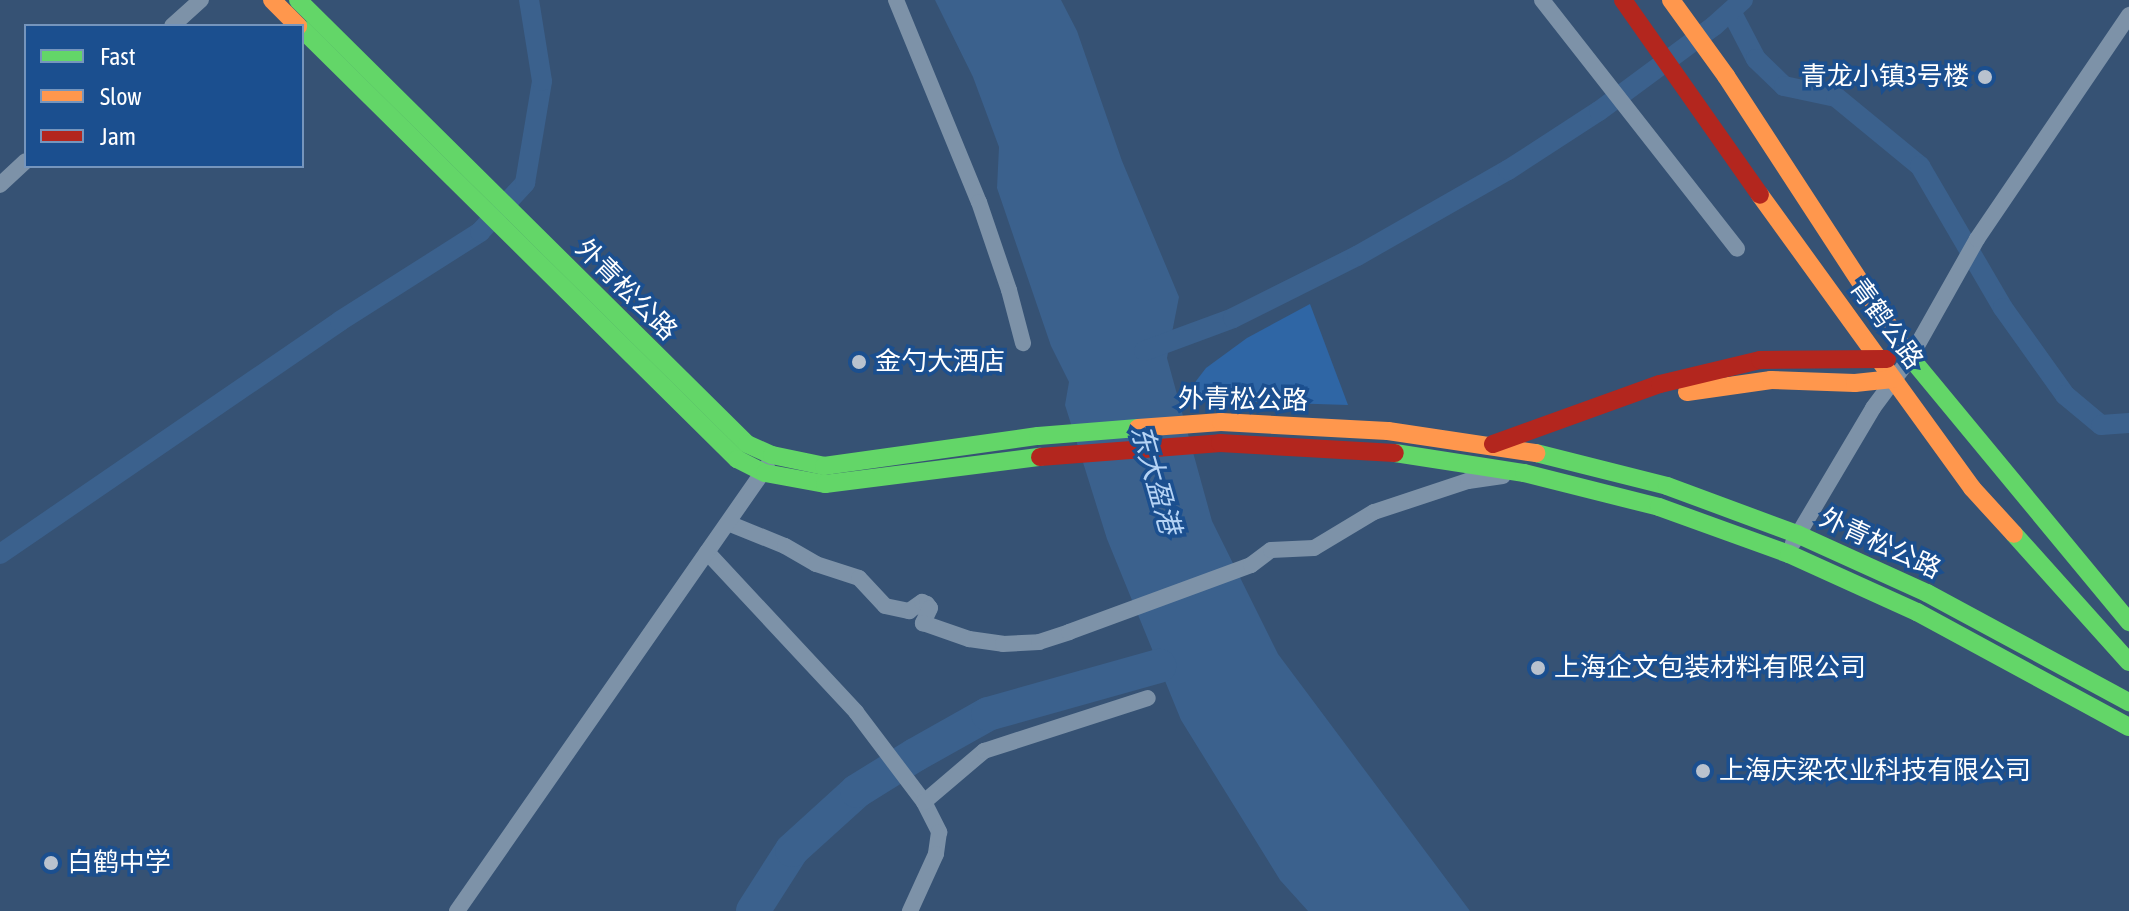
<!DOCTYPE html>
<meta charset="utf-8">
<style>
body{margin:0}
#map{position:relative;width:2129px;height:911px;overflow:hidden;background:#365274;font-family:"Asap Condensed","Noto Sans SC",sans-serif}
div>[style]{position:absolute}
.green>*{inset:0;background:#2f66a5}
.water>*{inset:0;background:#3b618d}
.canal>*{height:20px;margin:-10px;padding:0 10px;transform-origin:10px;border-radius:10px;background:#3b618d}
.river>*{height:34px;margin:-17px;padding:0 17px;transform-origin:17px;border-radius:17px;background:#3b618d}
.street>*{height:16px;margin:-8px;padding:0 8px;transform-origin:8px;border-radius:8px;background:#7d92a8}
.fast>*{height:18px;margin:-9px;padding:0 9px;transform-origin:9px;border-radius:9px;background:#63d668}
.slow>*{height:18px;margin:-9px;padding:0 9px;transform-origin:9px;border-radius:9px;background:#ff974d}
.jam>*{height:18px;margin:-9px;padding:0 9px;transform-origin:9px;border-radius:9px;background:#b3261e}
.dots>*{width:22px;height:22px;translate:-50% -50%;box-sizing:border-box;border:4px solid #1b4f8f;border-radius:50%}
span{translate:-50% -50%;white-space:nowrap;text-align:center;line-height:1.15;-webkit-text-stroke:7px #1b4f8f;paint-order:stroke}
.poi-label{font-size:26px;color:#fff}
.right{translate:-100% -50%;text-align:right}
.left{translate:0 -50%;text-align:left}
.street-label{font-size:26px;color:#fff}
.water-label{font-size:28px;color:#b5d3f5;font-style:italic}
.legend{position:absolute;left:24px;top:24px;width:280px;height:144px;box-sizing:border-box;background:#1b4f8f;border:2px solid #7695bc;margin:0;padding:10px 14px;list-style:none;font-size:24px;color:#fff}
.legend li{display:flex;align-items:center;gap:16px;height:40px}
.legend b{width:40px;border:2px solid #7695bc}
</style>
<div id="map">
<div class="green">
<i style="clip-path:polygon(1310px 304px,1348px 405px,1190px 400px,1196px 381px,1206px 368px,1247px 338px)"></i>
</div>
<div class="water">
<i style="clip-path:polygon(935px 0,1061px 0,1077px 31px,1122px 161px,1179px 297px,1167px 358px,1212px 521px,1278px 654px,1470px 911px,1308px 911px,1280px 880px,1181px 720px,1107px 539px,1065px 405px,1069px 382px,1051px 346px,997px 188px,999px 147px,973px 77px)"></i>
</div>
<div class="canal">
<i style="left:1731px;top:11px;width:54px;rotate:62.5deg"></i>
<i style="left:1756px;top:59px;width:39px;rotate:44deg"></i>
<i style="left:1784px;top:86px;width:53px;rotate:11.9deg"></i>
<i style="left:1836px;top:97px;width:109px;rotate:39.4deg"></i>
<i style="left:1920px;top:166px;width:164px;rotate:59.7deg"></i>
<i style="left:2003px;top:308px;width:107px;rotate:54.5deg"></i>
<i style="left:2065px;top:395px;width:47px;rotate:39.8deg"></i>
<i style="left:2101px;top:425px;width:28px;rotate:-4deg"></i>
<i style="left:1144px;top:351px;width:95px;rotate:-20.3deg"></i>
<i style="left:1233px;top:318px;width:139px;rotate:-26.6deg"></i>
<i style="left:1357px;top:256px;width:174px;rotate:-29.7deg"></i>
<i style="left:1508px;top:170px;width:108px;rotate:-33deg"></i>
<i style="left:1599px;top:111px;width:143px;rotate:-36.5deg"></i>
<i style="left:1714px;top:26px;width:39px;rotate:-42deg"></i>
<i style="left:0;top:554px;width:412px;rotate:-34.4deg"></i>
<i style="left:340px;top:321px;width:166px;rotate:-32.4deg"></i>
<i style="left:480px;top:232px;width:67px;rotate:-47.4deg"></i>
<i style="left:525px;top:183px;width:103px;rotate:-80.5deg"></i>
<i style="left:542px;top:81px;width:82px;rotate:-99.1deg"></i>
</div>
<div class="river">
<i style="left:753px;top:911px;width:72px;rotate:-57.4deg"></i>
<i style="left:792px;top:850px;width:88px;rotate:-42.2deg"></i>
<i style="left:857px;top:791px;width:68px;rotate:-31.8deg"></i>
<i style="left:915px;top:755px;width:84px;rotate:-29.3deg"></i>
<i style="left:988px;top:714px;width:178px;rotate:-15.7deg"></i>
</div>
<div class="street">
<i style="left:896px;top:0;width:218px;rotate:67.7deg"></i>
<i style="left:979px;top:202px;width:93px;rotate:71.2deg"></i>
<i style="left:1009px;top:290px;width:55px;rotate:75.2deg"></i>
<i style="left:1542px;top:0;width:316px;rotate:51.9deg"></i>
<i style="left:172px;top:26px;width:39px;rotate:-42deg"></i>
<i style="left:0;top:185px;width:35px;rotate:-43deg"></i>
<i style="left:728px;top:523px;width:61px;rotate:22deg"></i>
<i style="left:785px;top:546px;width:36px;rotate:30deg"></i>
<i style="left:816px;top:564px;width:45px;rotate:18deg"></i>
<i style="left:859px;top:578px;width:38px;rotate:47deg"></i>
<i style="left:885px;top:606px;width:25px;rotate:12deg"></i>
<i style="left:909px;top:611px;width:16px;rotate:-35deg"></i>
<i style="left:922px;top:602px;width:5px;rotate:22deg"></i>
<i style="left:927px;top:604px;width:5px;rotate:53deg"></i>
<i style="left:930px;top:608px;width:17px;rotate:115deg"></i>
<i style="left:923px;top:623px;width:49px;rotate:19.2deg"></i>
<i style="left:969px;top:639px;width:34px;rotate:8deg"></i>
<i style="left:1003px;top:644px;width:36px;rotate:-3deg"></i>
<i style="left:1039px;top:642px;width:32px;rotate:-18deg"></i>
<i style="left:1069px;top:632px;width:194px;rotate:-20.2deg"></i>
<i style="left:1251px;top:565px;width:25px;rotate:-37deg"></i>
<i style="left:1271px;top:550px;width:43px;rotate:-2.7deg"></i>
<i style="left:1314px;top:548px;width:70px;rotate:-31deg"></i>
<i style="left:1374px;top:512px;width:99px;rotate:-18.3deg"></i>
<i style="left:1468px;top:481px;width:35px;rotate:-8deg"></i>
<i style="left:1793px;top:543px;width:157px;rotate:-59.3deg"></i>
<i style="left:1873px;top:408px;width:62px;rotate:-53.5deg"></i>
<i style="left:1910px;top:358px;width:137px;rotate:-60.6deg"></i>
<i style="left:1977px;top:239px;width:271px;rotate:-55.8deg"></i>
<i style="left:707px;top:552px;width:219px;rotate:47deg"></i>
<i style="left:856px;top:712px;width:113px;rotate:52.9deg"></i>
<i style="left:924px;top:802px;width:34px;rotate:63deg"></i>
<i style="left:939px;top:832px;width:22px;rotate:98deg"></i>
<i style="left:936px;top:854px;width:63px;rotate:114.5deg"></i>
<i style="left:924px;top:802px;width:79px;rotate:-40.4deg"></i>
<i style="left:984px;top:751px;width:172px;rotate:-17.9deg"></i>
<i style="left:457px;top:911px;width:542px;rotate:-55.14deg"></i>
</div>
<div class="fast">
<i style="left:298px;top:0;width:631px;rotate:44.68deg"></i>
<i style="left:747px;top:444px;width:27px;rotate:24deg"></i>
<i style="left:772px;top:455px;width:53px;rotate:11.9deg"></i>
<i style="left:824px;top:466px;width:216px;rotate:-8deg"></i>
<i style="left:1038px;top:436px;width:100px;rotate:-4.6deg"></i>
<i style="left:302px;top:29px;width:612px;rotate:44.67deg"></i>
<i style="left:737px;top:459px;width:31px;rotate:27deg"></i>
<i style="left:765px;top:473px;width:61px;rotate:10.4deg"></i>
<i style="left:825px;top:484px;width:217px;rotate:-7.2deg"></i>
<i style="left:1905px;top:351px;width:352px;rotate:50.4deg"></i>
<i style="left:1395px;top:453px;width:131px;rotate:8.8deg"></i>
<i style="left:1524px;top:473px;width:139px;rotate:14.1deg"></i>
<i style="left:1659px;top:507px;width:138px;rotate:19.9deg"></i>
<i style="left:1789px;top:554px;width:141px;rotate:24.4deg"></i>
<i style="left:1917px;top:612px;width:241px;rotate:28.5deg"></i>
<i style="left:1536px;top:453px;width:135px;rotate:14.1deg"></i>
<i style="left:1667px;top:486px;width:139px;rotate:20.3deg"></i>
<i style="left:1797px;top:534px;width:143px;rotate:24.4deg"></i>
<i style="left:1927px;top:593px;width:230px;rotate:28.4deg"></i>
<i style="left:2014px;top:534px;width:172px;rotate:48.1deg"></i>
</div>
<div class="slow">
<i style="left:272px;top:0;width:37px;rotate:45deg"></i>
<i style="left:1671px;top:0;width:94px;rotate:54.1deg"></i>
<i style="left:1726px;top:76px;width:328px;rotate:56.9deg"></i>
<i style="left:1760px;top:195px;width:362px;rotate:54.1deg"></i>
<i style="left:1972px;top:488px;width:62px;rotate:47.6deg"></i>
<i style="left:1687px;top:392px;width:85px;rotate:-8.1deg"></i>
<i style="left:1771px;top:380px;width:84px;rotate:2deg"></i>
<i style="left:1855px;top:383px;width:38px;rotate:-6deg"></i>
<i style="left:1138px;top:428px;width:83px;rotate:-4.1deg"></i>
<i style="left:1221px;top:422px;width:167px;rotate:3.1deg"></i>
<i style="left:1388px;top:431px;width:150px;rotate:8.5deg"></i>
</div>
<div class="jam">
<i style="left:1623px;top:0;width:238px;rotate:54.9deg"></i>
<i style="left:1493px;top:444px;width:177px;rotate:-19.8deg"></i>
<i style="left:1660px;top:384px;width:103px;rotate:-13.5deg"></i>
<i style="left:1760px;top:360px;width:127px;rotate:-0.5deg"></i>
<i style="left:1040px;top:457px;width:181px;rotate:-4.4deg"></i>
<i style="left:1220px;top:443px;width:175px;rotate:3.3deg"></i>
</div>
<div class="dots">
<i style="left:1985px;top:77px;background:#b9c2ce"></i>
<i style="left:859px;top:362px;background:#b9c2ce"></i>
<i style="left:1538px;top:668px;background:#b9c2ce"></i>
<i style="left:1703px;top:771px;background:#b9c2ce"></i>
<i style="left:51px;top:863px;background:#b9c2ce"></i>
</div>
<div class="poi-label">
<span class="right" style="left:1969px;top:77px">青龙小镇3号楼</span>
<span class="left" style="left:875px;top:362px">金勺大酒店</span>
<span class="left" style="left:1554px;top:668px">上海企文包装材料有限公司</span>
<span class="left" style="left:1719px;top:771px">上海庆梁农业科技有限公司</span>
<span class="left" style="left:67px;top:863px">白鹤中学</span>
</div>
<div class="street-label">
<span style="left:626px;top:290px;rotate:45deg">外青松公路</span>
<span style="left:1886px;top:324px;rotate:54deg">青鹤公路</span>
<span style="left:1243px;top:400px;rotate:1deg">外青松公路</span>
<span style="left:1880px;top:544px;rotate:25deg">外青松公路</span>
</div>
<div class="water-label">
<span style="left:1156px;top:479px;rotate:74deg">东大盈港</span>
</div>
<ul class="legend">
<li><b style="height:10px;background:#63d668"></b>Fast</li>
<li><b style="height:10px;background:#ff974d"></b>Slow</li>
<li><b style="height:10px;background:#b3261e"></b>Jam</li>
</ul>
</div>
